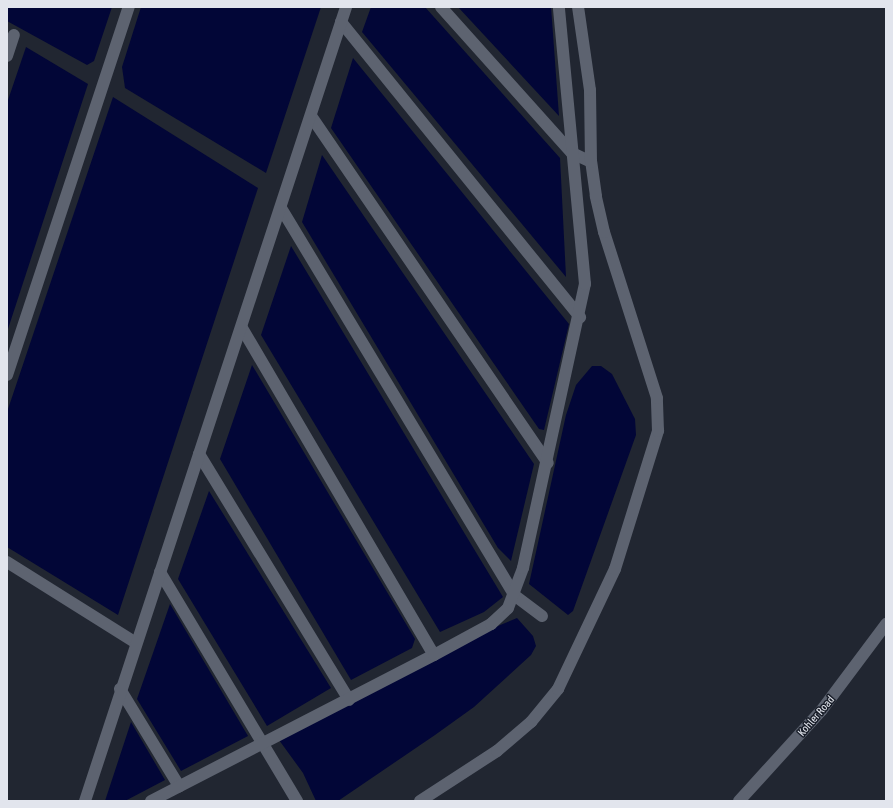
<!DOCTYPE html>
<style>
body{margin:0}
#map{position:relative;width:893px;height:808px;overflow:hidden;background:#212631;font-family:"Asap Condensed",sans-serif}
div>[style]{position:absolute}
.water>*{inset:0;background:#020637}
.minor>*{height:12px;margin:-6px;padding:0 6px;transform-origin:6px;border-radius:6px;background:#5d6370}
span{translate:-50% -50%;white-space:nowrap;text-align:center;line-height:1.15;-webkit-text-stroke:3px #171c27;paint-order:stroke}
.street-label{font-size:11px;color:#e2e5ed}
.frame{position:absolute;inset:0;border:8px solid #e2e5ed;pointer-events:none}
</style>
<div id="map">
<div class="water">
<i style="clip-path:polygon(7px 7px,112px 7px,94px 61px,87px 65px,7px 21px)"></i>
<i style="clip-path:polygon(141px 7px,321px 7px,266px 173px,125px 88px,122px 67px)"></i>
<i style="clip-path:polygon(371px 7px,425px 7px,560px 158px,566px 277px,362px 32px)"></i>
<i style="clip-path:polygon(458px 7px,551px 7px,559px 116px)"></i>
<i style="clip-path:polygon(26px 47px,88px 84px,7px 332px,7px 103px)"></i>
<i style="clip-path:polygon(353px 58px,569px 324px,544px 430px,539px 429px,331px 128px)"></i>
<i style="clip-path:polygon(113px 97px,258px 188px,118px 615px,7px 547px,7px 412px)"></i>
<i style="clip-path:polygon(322px 155px,534px 464px,511px 561px,498px 548px,302px 222px)"></i>
<i style="clip-path:polygon(291px 246px,503px 597px,484px 612px,440px 632px,261px 335px)"></i>
<i style="clip-path:polygon(252px 365px,415px 639px,412px 648px,351px 680px,220px 459px)"></i>
<i style="clip-path:polygon(592px 366px,601px 366px,612px 374px,635px 419px,636px 435px,573px 611px,568px 615px,529px 584px,566px 415px,576px 385px)"></i>
<i style="clip-path:polygon(209px 491px,331px 688px,267px 726px,178px 579px)"></i>
<i style="clip-path:polygon(170px 604px,248px 736px,181px 771px,137px 699px)"></i>
<i style="clip-path:polygon(517px 618px,533px 636px,536px 646px,531px 655px,474px 707px,435px 735px,338px 801px,316px 801px,303px 773px,279px 740px,481px 633px)"></i>
<i style="clip-path:polygon(131px 722px,165px 780px,125px 801px,105px 801px)"></i>
</div>
<div class="minor">
<i style="left:441px;top:7px;width:196px;rotate:48.1deg"></i>
<i style="left:572px;top:153px;width:21px;rotate:25deg"></i>
<i style="left:341px;top:22px;width:380px;rotate:51deg"></i>
<i style="left:7px;top:56px;width:22px;rotate:-72deg"></i>
<i style="left:311px;top:116px;width:420px;rotate:55.7deg"></i>
<i style="left:281px;top:208px;width:452px;rotate:58.9deg"></i>
<i style="left:514px;top:595px;width:35px;rotate:37deg"></i>
<i style="left:242px;top:328px;width:379px;rotate:59.6deg"></i>
<i style="left:7px;top:375px;width:388px;rotate:-71.7deg"></i>
<i style="left:199px;top:454px;width:288px;rotate:58.6deg"></i>
<i style="left:7px;top:562px;width:152px;rotate:32.1deg"></i>
<i style="left:160px;top:572px;width:267px;rotate:59.1deg"></i>
<i style="left:120px;top:689px;width:114px;rotate:58.7deg"></i>
<i style="left:85px;top:801px;width:836px;rotate:-71.8deg"></i>
<i style="left:151px;top:801px;width:318px;rotate:-27.3deg"></i>
<i style="left:434px;top:655px;width:65px;rotate:-28.5deg"></i>
<i style="left:491px;top:624px;width:23px;rotate:-43deg"></i>
<i style="left:508px;top:608px;width:43px;rotate:-69.4deg"></i>
<i style="left:523px;top:568px;width:291px;rotate:-77.7deg"></i>
<i style="left:585px;top:284px;width:278px;rotate:-95.4deg"></i>
<i style="left:420px;top:801px;width:92px;rotate:-33deg"></i>
<i style="left:497px;top:751px;width:45px;rotate:-40.5deg"></i>
<i style="left:531px;top:722px;width:43px;rotate:-50.7deg"></i>
<i style="left:558px;top:689px;width:133px;rotate:-64.6deg"></i>
<i style="left:615px;top:569px;width:145px;rotate:-72.7deg"></i>
<i style="left:658px;top:431px;width:33px;rotate:-92deg"></i>
<i style="left:657px;top:398px;width:174px;rotate:-107.7deg"></i>
<i style="left:604px;top:232px;width:37px;rotate:-103deg"></i>
<i style="left:596px;top:196px;width:34px;rotate:-98deg"></i>
<i style="left:591px;top:162px;width:72px;rotate:-90.8deg"></i>
<i style="left:590px;top:90px;width:84px;rotate:-98.2deg"></i>
<i style="left:739px;top:801px;width:122px;rotate:-47.7deg"></i>
<i style="left:821px;top:711px;width:109px;rotate:-53.2deg"></i>
</div>
<div class="street-label">
<span style="left:816px;top:716px;rotate:-49deg">Kohler Road</span>
</div>
<div class="frame"></div>
</div>
